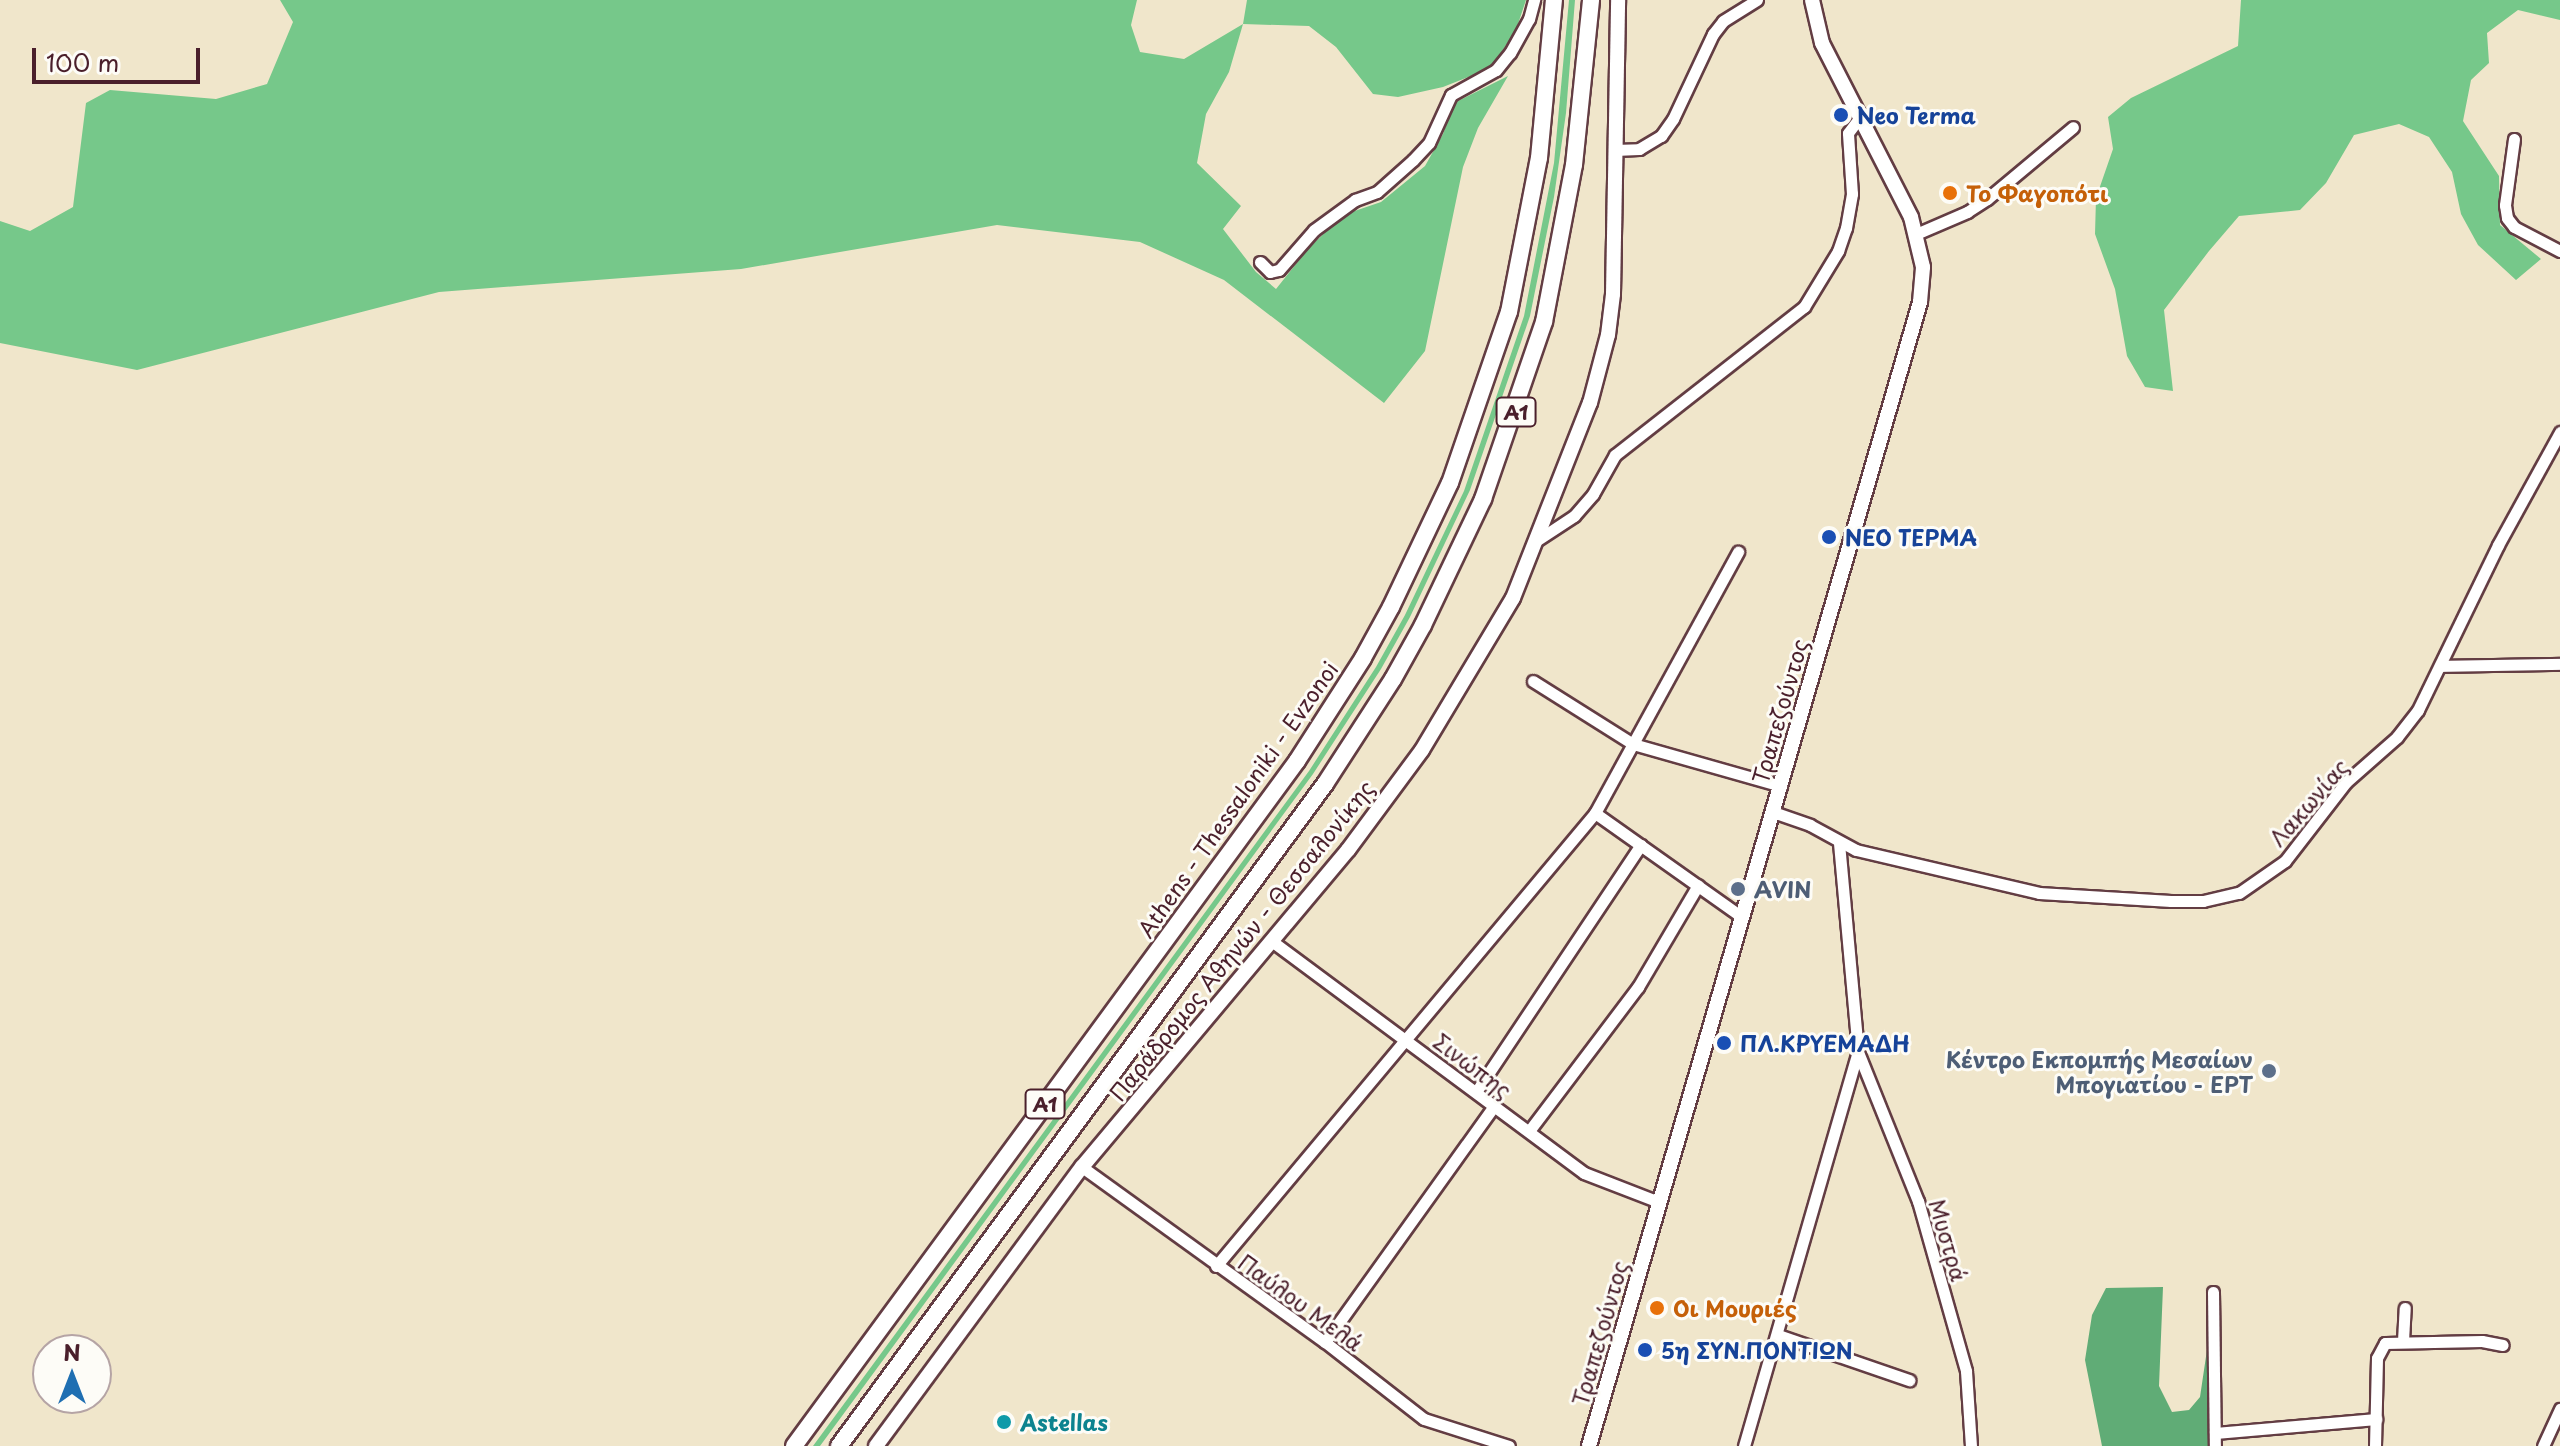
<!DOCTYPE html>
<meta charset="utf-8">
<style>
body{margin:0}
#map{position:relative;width:2560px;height:1446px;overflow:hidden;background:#f0e6cb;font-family:"Playpen Sans",sans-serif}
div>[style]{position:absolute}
.green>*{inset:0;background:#76c88a}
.forest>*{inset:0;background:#60ac76}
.roads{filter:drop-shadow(2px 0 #633d43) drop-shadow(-2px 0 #633d43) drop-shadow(0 2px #633d43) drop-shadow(0 -2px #633d43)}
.minor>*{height:11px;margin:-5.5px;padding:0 5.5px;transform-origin:5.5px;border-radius:5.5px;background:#fff}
.major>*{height:14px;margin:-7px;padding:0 7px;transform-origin:7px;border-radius:7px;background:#fff}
.highway>*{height:16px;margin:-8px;padding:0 8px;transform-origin:8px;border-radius:8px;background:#fff}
.dots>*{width:22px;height:22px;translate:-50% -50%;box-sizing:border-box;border:4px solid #fdfcf7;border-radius:50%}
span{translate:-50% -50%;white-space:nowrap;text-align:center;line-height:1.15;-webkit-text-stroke:6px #fdfcf7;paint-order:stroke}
.shield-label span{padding:2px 6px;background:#fdfcf7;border:2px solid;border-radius:6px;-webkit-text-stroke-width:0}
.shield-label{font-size:20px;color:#4a1f2b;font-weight:700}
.transit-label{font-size:22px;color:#164399;font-weight:700}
.left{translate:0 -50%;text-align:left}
.food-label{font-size:22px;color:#c56008;font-weight:700}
.street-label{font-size:22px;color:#4a1f2b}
.service-label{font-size:22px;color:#4e5e75;font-weight:700}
.right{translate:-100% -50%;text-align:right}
.culture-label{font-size:22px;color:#0d838f;font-weight:700}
.north{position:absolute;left:32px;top:1334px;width:80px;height:80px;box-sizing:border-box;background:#fdfcf7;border:2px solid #b5a4a5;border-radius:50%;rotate:0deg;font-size:22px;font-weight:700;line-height:32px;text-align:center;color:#4a1f2b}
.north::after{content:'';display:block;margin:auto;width:28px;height:36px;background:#1f6fb2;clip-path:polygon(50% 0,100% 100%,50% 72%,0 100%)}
.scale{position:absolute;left:32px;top:48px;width:168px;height:36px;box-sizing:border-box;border:4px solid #4a1f2b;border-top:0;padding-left:10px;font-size:24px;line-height:28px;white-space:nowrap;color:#4a1f2b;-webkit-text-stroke:6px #fdfcf7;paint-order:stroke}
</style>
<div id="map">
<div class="green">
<i style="clip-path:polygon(280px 0,1137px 0,1131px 25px,1140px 52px,1184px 59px,1243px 24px,1247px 0,1526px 0,1516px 30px,1491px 68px,1443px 87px,1398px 97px,1373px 94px,1336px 47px,1309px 26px,1243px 24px,1229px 72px,1206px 114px,1197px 163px,1241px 206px,1223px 229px,1256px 272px,1276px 289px,1308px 249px,1343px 215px,1381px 202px,1425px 166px,1443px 134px,1454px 103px,1508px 76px,1478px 128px,1463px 167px,1425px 351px,1384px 403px,1224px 280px,1140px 242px,997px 225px,741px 269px,439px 292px,137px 370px,0 343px,0 221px,30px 231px,73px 207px,86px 103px,110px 90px,216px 99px,267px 84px,293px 22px)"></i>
<i style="clip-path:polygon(1569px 0,1575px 0,1566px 113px,1554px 197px,1530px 316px,1470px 490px,1410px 617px,1381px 669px,1313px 774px,820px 1446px,813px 1446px,1309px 771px,1376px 667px,1405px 615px,1464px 491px,1524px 316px,1554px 163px)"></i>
<i style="clip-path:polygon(2241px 0,2560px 0,2560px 20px,2518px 10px,2487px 33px,2489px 63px,2471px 80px,2463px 121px,2499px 176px,2500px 225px,2541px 259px,2516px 280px,2478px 245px,2461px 214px,2452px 172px,2429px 137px,2399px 124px,2354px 135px,2326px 183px,2300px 210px,2239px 216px,2209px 251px,2164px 310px,2173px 391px,2145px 387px,2127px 356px,2115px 289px,2095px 234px,2096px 198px,2113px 149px,2108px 117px,2131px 98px,2238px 46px)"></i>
</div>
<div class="forest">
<i style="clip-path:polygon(2163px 1287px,2159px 1386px,2172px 1412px,2189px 1410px,2200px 1397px,2208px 1343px,2210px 1446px,2102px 1446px,2085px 1360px,2092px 1315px,2106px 1288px)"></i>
</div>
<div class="roads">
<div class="minor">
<i style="left:2514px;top:139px;width:67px;rotate:97.8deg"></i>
<i style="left:2505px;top:205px;width:13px;rotate:81deg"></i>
<i style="left:2507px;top:218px;width:11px;rotate:52deg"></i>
<i style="left:2514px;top:227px;width:52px;rotate:27.6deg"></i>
<i style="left:1614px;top:150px;width:25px;rotate:-2deg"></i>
<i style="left:1639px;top:149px;width:26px;rotate:-31deg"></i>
<i style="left:1661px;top:136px;width:21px;rotate:-55deg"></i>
<i style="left:1673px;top:119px;width:94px;rotate:-64.8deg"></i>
<i style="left:1713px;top:34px;width:16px;rotate:-52deg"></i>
<i style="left:1723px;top:21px;width:40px;rotate:-32deg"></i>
<i style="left:1916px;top:234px;width:56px;rotate:-23.3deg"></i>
<i style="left:1967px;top:212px;width:24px;rotate:-33deg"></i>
<i style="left:1987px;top:199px;width:112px;rotate:-39.9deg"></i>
<i style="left:1260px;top:262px;width:14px;rotate:45deg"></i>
<i style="left:1270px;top:272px;width:9px;rotate:-13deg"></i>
<i style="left:1279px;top:270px;width:53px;rotate:-48.8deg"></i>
<i style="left:1314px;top:230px;width:51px;rotate:-36.2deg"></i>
<i style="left:1355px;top:200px;width:23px;rotate:-20deg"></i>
<i style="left:1377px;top:192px;width:48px;rotate:-41.6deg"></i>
<i style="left:1413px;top:160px;width:23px;rotate:-47deg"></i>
<i style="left:1429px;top:143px;width:53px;rotate:-65.4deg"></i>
<i style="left:1451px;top:95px;width:51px;rotate:-29.1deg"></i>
<i style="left:1496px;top:70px;width:22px;rotate:-51deg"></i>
<i style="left:1510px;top:53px;width:39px;rotate:-61deg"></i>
<i style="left:1529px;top:19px;width:20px;rotate:-75deg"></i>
<i style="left:1539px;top:539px;width:42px;rotate:-33.3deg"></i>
<i style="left:1574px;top:516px;width:29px;rotate:-49deg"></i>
<i style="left:1593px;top:494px;width:45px;rotate:-60.6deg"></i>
<i style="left:1615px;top:455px;width:240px;rotate:-38.1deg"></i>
<i style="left:1804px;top:307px;width:66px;rotate:-58.7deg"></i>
<i style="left:1838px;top:251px;width:24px;rotate:-71deg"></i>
<i style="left:1846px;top:228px;width:35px;rotate:-80deg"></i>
<i style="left:1852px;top:194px;width:61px;rotate:-93.8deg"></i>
<i style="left:1848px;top:133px;width:20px;rotate:-53deg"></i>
<i style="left:2440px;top:666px;width:120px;rotate:-1deg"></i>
<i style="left:1533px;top:681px;width:118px;rotate:32.2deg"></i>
<i style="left:1633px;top:744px;width:154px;rotate:15.8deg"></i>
<i style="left:1773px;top:812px;width:39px;rotate:19deg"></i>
<i style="left:1810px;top:825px;width:52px;rotate:28.5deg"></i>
<i style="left:1856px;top:850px;width:188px;rotate:13.2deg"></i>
<i style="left:2039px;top:893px;width:132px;rotate:3.5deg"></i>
<i style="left:2171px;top:901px;width:32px"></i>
<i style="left:2203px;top:901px;width:37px;rotate:-13deg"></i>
<i style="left:2239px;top:893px;width:56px;rotate:-34.8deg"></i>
<i style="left:2285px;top:861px;width:100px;rotate:-52.3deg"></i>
<i style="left:2346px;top:782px;width:68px;rotate:-41.4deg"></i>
<i style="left:2397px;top:737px;width:34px;rotate:-52deg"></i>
<i style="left:2418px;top:710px;width:183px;rotate:-64.1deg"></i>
<i style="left:2498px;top:545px;width:129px;rotate:-61.2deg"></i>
<i style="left:1595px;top:813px;width:180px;rotate:35.3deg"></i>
<i style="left:1839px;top:843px;width:210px;rotate:84.8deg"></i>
<i style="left:1858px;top:1052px;width:161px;rotate:68.1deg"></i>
<i style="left:1918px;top:1201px;width:177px;rotate:74.2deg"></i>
<i style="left:1966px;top:1371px;width:75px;rotate:86.2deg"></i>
<i style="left:1273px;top:942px;width:387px;rotate:36.6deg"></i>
<i style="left:1584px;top:1173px;width:80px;rotate:21.1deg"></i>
<i style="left:1476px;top:1092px;width:297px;rotate:-56.3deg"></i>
<i style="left:1529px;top:1131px;width:181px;rotate:-52.9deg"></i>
<i style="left:1638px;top:987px;width:118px;rotate:-59.5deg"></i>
<i style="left:1082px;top:1167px;width:299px;rotate:35.8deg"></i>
<i style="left:1325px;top:1342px;width:125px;rotate:37.9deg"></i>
<i style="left:1424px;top:1419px;width:89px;rotate:17.6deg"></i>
<i style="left:1216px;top:1266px;width:591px;rotate:-50.08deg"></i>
<i style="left:1595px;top:813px;width:298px;rotate:-61.3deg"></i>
<i style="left:2213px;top:1292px;width:154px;rotate:89.3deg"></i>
<i style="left:1778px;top:1335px;width:139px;rotate:19deg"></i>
<i style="left:2403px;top:1341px;width:33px;rotate:-87deg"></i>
<i style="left:1325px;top:1342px;width:290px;rotate:-54.4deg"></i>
<i style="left:2215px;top:1433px;width:162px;rotate:-5deg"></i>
<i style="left:1744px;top:1446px;width:407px;rotate:-73.9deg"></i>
<i style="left:2375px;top:1446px;width:88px;rotate:-88.7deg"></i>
<i style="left:2377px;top:1358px;width:17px;rotate:-62deg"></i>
<i style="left:2385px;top:1343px;width:97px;rotate:-1.2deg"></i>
<i style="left:2482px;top:1341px;width:21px;rotate:11deg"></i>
<i style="left:2543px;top:1446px;width:41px;rotate:-65.3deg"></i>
</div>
<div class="major">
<i style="left:876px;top:1446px;width:347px;rotate:-53.6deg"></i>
<i style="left:1082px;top:1167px;width:414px;rotate:-50deg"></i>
<i style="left:1348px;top:850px;width:124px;rotate:-53.5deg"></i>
<i style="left:1422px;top:750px;width:177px;rotate:-59.1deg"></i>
<i style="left:1513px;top:598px;width:210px;rotate:-68.5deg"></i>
<i style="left:1590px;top:403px;width:70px;rotate:-75.2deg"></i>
<i style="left:1608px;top:335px;width:41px;rotate:-83deg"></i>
<i style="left:1613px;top:294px;width:294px;rotate:-89deg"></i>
<i style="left:1589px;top:1446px;width:1191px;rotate:-73.86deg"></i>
<i style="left:1920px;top:302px;width:35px;rotate:-85deg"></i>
<i style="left:1923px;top:267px;width:51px;rotate:-103.5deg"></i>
<i style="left:1911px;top:217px;width:195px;rotate:-117.1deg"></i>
<i style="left:1822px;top:43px;width:44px;rotate:-103.1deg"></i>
</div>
<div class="highway">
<i style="left:794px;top:1446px;width:850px;rotate:-53.71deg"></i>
<i style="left:1297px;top:761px;width:122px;rotate:-57.3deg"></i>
<i style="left:1363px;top:658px;width:58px;rotate:-61.2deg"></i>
<i style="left:1391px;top:607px;width:137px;rotate:-64.6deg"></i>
<i style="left:1450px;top:483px;width:181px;rotate:-71deg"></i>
<i style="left:1509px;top:312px;width:157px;rotate:-79deg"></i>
<i style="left:1539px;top:158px;width:159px;rotate:-84.6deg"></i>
<i style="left:839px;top:1446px;width:821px;rotate:-53.72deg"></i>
<i style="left:1325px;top:784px;width:125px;rotate:-57.1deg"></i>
<i style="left:1393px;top:679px;width:62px;rotate:-60.9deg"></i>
<i style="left:1423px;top:625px;width:140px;rotate:-64.5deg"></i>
<i style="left:1483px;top:499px;width:187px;rotate:-71deg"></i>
<i style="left:1544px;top:322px;width:160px;rotate:-79.2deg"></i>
<i style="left:1574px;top:165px;width:166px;rotate:-84.1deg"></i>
</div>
</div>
<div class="dots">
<i style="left:1841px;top:115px;background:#1a4fb4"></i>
<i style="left:1950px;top:193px;background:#e8710a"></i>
<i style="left:1829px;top:537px;background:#1a4fb4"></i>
<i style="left:1738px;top:889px;background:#5c6f8a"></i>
<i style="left:1724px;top:1043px;background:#1a4fb4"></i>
<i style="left:2269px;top:1071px;background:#5c6f8a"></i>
<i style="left:1657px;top:1308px;background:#e8710a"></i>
<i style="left:1645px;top:1350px;background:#1a4fb4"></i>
<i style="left:1004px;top:1422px;background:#0f9aa8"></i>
</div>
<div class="shield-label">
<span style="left:1516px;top:412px">Α1</span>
<span style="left:1045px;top:1104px">Α1</span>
</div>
<div class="transit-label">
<span class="left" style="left:1857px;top:115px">Neo Terma</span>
<span class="left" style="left:1845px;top:537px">ΝΕΟ ΤΕΡΜΑ</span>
<span class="left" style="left:1740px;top:1043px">ΠΛ.ΚΡΥΕΜΑΔΗ</span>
<span class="left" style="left:1661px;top:1350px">5η ΣΥΝ.ΠΟΝΤΙΩΝ</span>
</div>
<div class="food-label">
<span class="left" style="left:1966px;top:193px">Το Φαγοπότι</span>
<span class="left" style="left:1673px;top:1308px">Οι Μουριές</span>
</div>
<div class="street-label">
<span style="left:1779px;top:711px;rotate:-74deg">Τραπεζούντος</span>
<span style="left:1237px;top:799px;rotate:-55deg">Athens - Thessaloniki - Evzonoi</span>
<span style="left:2308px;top:802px;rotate:-49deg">Λακωνίας</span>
<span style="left:1241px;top:940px;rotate:-51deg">Παράδρομος Αθηνών - Θεσσαλονίκης</span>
<span style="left:1473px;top:1065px;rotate:37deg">Σινώπης</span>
<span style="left:1949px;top:1240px;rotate:74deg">Μυστρά</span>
<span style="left:1301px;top:1302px;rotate:36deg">Παύλου Μελά</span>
<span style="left:1599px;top:1333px;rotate:-74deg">Τραπεζούντος</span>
</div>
<div class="service-label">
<span class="left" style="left:1754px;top:889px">AVIN</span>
<span class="right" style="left:2253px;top:1071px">Κέντρο Εκπομπής Μεσαίων<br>Μπογιατίου - ΕΡΤ</span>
</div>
<div class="culture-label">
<span class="left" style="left:1020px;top:1422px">Astellas</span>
</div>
<div class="north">N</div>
<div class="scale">100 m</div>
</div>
